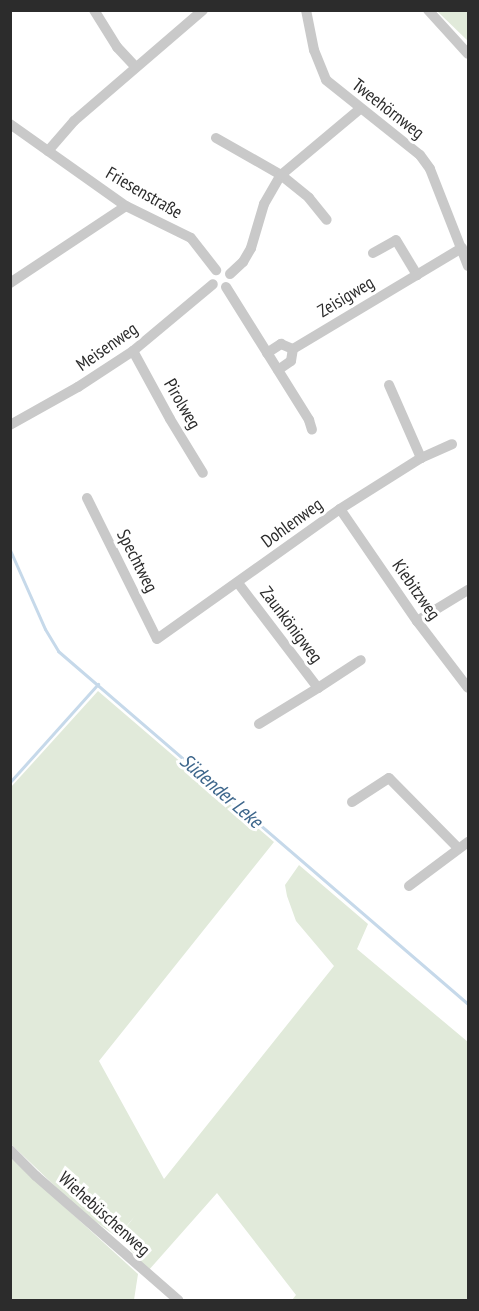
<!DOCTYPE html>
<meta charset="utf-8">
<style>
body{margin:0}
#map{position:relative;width:479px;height:1311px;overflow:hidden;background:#fff;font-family:"PT Sans Narrow",sans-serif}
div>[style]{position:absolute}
.green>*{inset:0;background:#e1eada}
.stream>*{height:3px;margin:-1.5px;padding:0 1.5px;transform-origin:1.5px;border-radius:1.5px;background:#c6d9ea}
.minor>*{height:10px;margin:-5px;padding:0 5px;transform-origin:5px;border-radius:5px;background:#c9c9c9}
span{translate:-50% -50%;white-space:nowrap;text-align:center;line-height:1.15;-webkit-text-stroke:6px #fff;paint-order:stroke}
.street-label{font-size:18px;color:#2c2c2c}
.water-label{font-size:20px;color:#3d668b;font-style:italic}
.frame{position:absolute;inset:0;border:12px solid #2c2c2c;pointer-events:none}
</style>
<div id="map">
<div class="green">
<i style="clip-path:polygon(437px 11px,468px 11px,468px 41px)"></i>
<i style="clip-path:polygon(98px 691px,274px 842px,99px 1061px,164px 1179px,334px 966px,296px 921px,287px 896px,285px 885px,299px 865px,368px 924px,357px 949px,468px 1042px,468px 1300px,292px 1300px,296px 1295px,217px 1193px,148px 1271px,119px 1236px,135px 1216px,117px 1237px,81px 1211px,11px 1144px,11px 787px)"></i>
<i style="clip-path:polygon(10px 1157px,138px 1274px,134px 1300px,11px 1300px)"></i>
</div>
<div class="stream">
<i style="left:10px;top:550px;width:86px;rotate:66.1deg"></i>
<i style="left:45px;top:629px;width:26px;rotate:59deg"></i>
<i style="left:58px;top:651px;width:541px;rotate:40.73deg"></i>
<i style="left:10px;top:782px;width:132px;rotate:-48.1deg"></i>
</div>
<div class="minor">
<i style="left:94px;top:10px;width:44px;rotate:58.1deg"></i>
<i style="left:117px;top:47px;width:26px;rotate:47deg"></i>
<i style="left:306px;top:10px;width:41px;rotate:78.7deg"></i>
<i style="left:314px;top:50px;width:32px;rotate:68deg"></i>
<i style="left:326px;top:80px;width:120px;rotate:38.6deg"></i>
<i style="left:420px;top:155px;width:17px;rotate:54deg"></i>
<i style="left:430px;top:169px;width:104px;rotate:68.6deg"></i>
<i style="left:428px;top:10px;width:59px;rotate:47.7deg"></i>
<i style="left:10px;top:124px;width:142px;rotate:35.3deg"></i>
<i style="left:126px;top:206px;width:72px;rotate:26.2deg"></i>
<i style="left:191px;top:238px;width:41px;rotate:52deg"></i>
<i style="left:216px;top:138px;width:75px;rotate:29.6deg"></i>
<i style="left:281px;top:175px;width:36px;rotate:39deg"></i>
<i style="left:309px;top:198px;width:28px;rotate:51deg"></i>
<i style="left:48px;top:151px;width:40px;rotate:-49deg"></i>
<i style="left:74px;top:121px;width:170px;rotate:-40.7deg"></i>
<i style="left:373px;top:253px;width:26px;rotate:-29deg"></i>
<i style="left:396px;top:240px;width:41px;rotate:59deg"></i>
<i style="left:230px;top:274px;width:18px;rotate:-43deg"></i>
<i style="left:243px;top:262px;width:16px;rotate:-60deg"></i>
<i style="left:251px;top:248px;width:46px;rotate:-73.5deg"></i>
<i style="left:264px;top:204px;width:34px;rotate:-60deg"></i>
<i style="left:281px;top:175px;width:103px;rotate:-39.9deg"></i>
<i style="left:10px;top:283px;width:139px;rotate:-33.6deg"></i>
<i style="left:226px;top:287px;width:157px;rotate:58deg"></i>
<i style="left:309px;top:420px;width:10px;rotate:73deg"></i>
<i style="left:293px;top:349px;width:197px;rotate:-30.9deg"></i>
<i style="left:133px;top:351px;width:77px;rotate:61.4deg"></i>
<i style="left:170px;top:419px;width:63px;rotate:58.6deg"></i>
<i style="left:267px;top:353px;width:17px;rotate:-33deg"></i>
<i style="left:281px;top:344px;width:13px;rotate:23deg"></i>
<i style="left:278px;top:370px;width:16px;rotate:-35deg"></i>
<i style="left:291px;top:361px;width:12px;rotate:-81deg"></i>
<i style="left:389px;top:385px;width:80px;rotate:66.3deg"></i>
<i style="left:10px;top:425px;width:78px;rotate:-29.2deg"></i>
<i style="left:78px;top:387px;width:66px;rotate:-33.2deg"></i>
<i style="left:133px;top:351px;width:104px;rotate:-39.9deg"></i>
<i style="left:87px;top:498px;width:157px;rotate:63.6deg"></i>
<i style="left:157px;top:639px;width:224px;rotate:-35.4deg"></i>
<i style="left:340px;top:509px;width:96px;rotate:-32.2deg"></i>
<i style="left:421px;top:458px;width:34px;rotate:-24deg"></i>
<i style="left:340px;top:509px;width:136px;rotate:55.5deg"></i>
<i style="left:417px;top:621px;width:84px;rotate:52.7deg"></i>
<i style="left:238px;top:583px;width:132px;rotate:52.7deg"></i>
<i style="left:318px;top:688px;width:51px;rotate:-33.1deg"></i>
<i style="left:417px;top:621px;width:60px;rotate:-31.3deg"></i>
<i style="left:259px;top:724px;width:69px;rotate:-31.4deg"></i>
<i style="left:352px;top:802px;width:44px;rotate:-33deg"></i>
<i style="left:389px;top:778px;width:98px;rotate:45.4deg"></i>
<i style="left:409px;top:886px;width:74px;rotate:-36.7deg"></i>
<i style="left:10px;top:1150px;width:37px;rotate:45deg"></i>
<i style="left:36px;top:1176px;width:189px;rotate:41.1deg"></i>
</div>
<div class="street-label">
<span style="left:388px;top:109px;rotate:38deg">Tweehörnweg</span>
<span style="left:144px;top:193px;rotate:30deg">Friesenstraße</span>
<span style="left:346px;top:297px;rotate:-31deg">Zeisigweg</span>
<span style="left:107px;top:347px;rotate:-35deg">Meisenweg</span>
<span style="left:182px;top:404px;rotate:60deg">Pirolweg</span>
<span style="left:292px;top:523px;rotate:-36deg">Dohlenweg</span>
<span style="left:137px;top:561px;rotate:63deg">Spechtweg</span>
<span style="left:416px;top:590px;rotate:55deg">Kiebitzweg</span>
<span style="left:291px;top:625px;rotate:53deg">Zaunkönigweg</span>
<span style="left:104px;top:1214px;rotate:42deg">Wiehebüschenweg</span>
</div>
<div class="water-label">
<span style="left:221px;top:791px;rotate:41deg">Südender Leke</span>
</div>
<div class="frame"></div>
</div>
